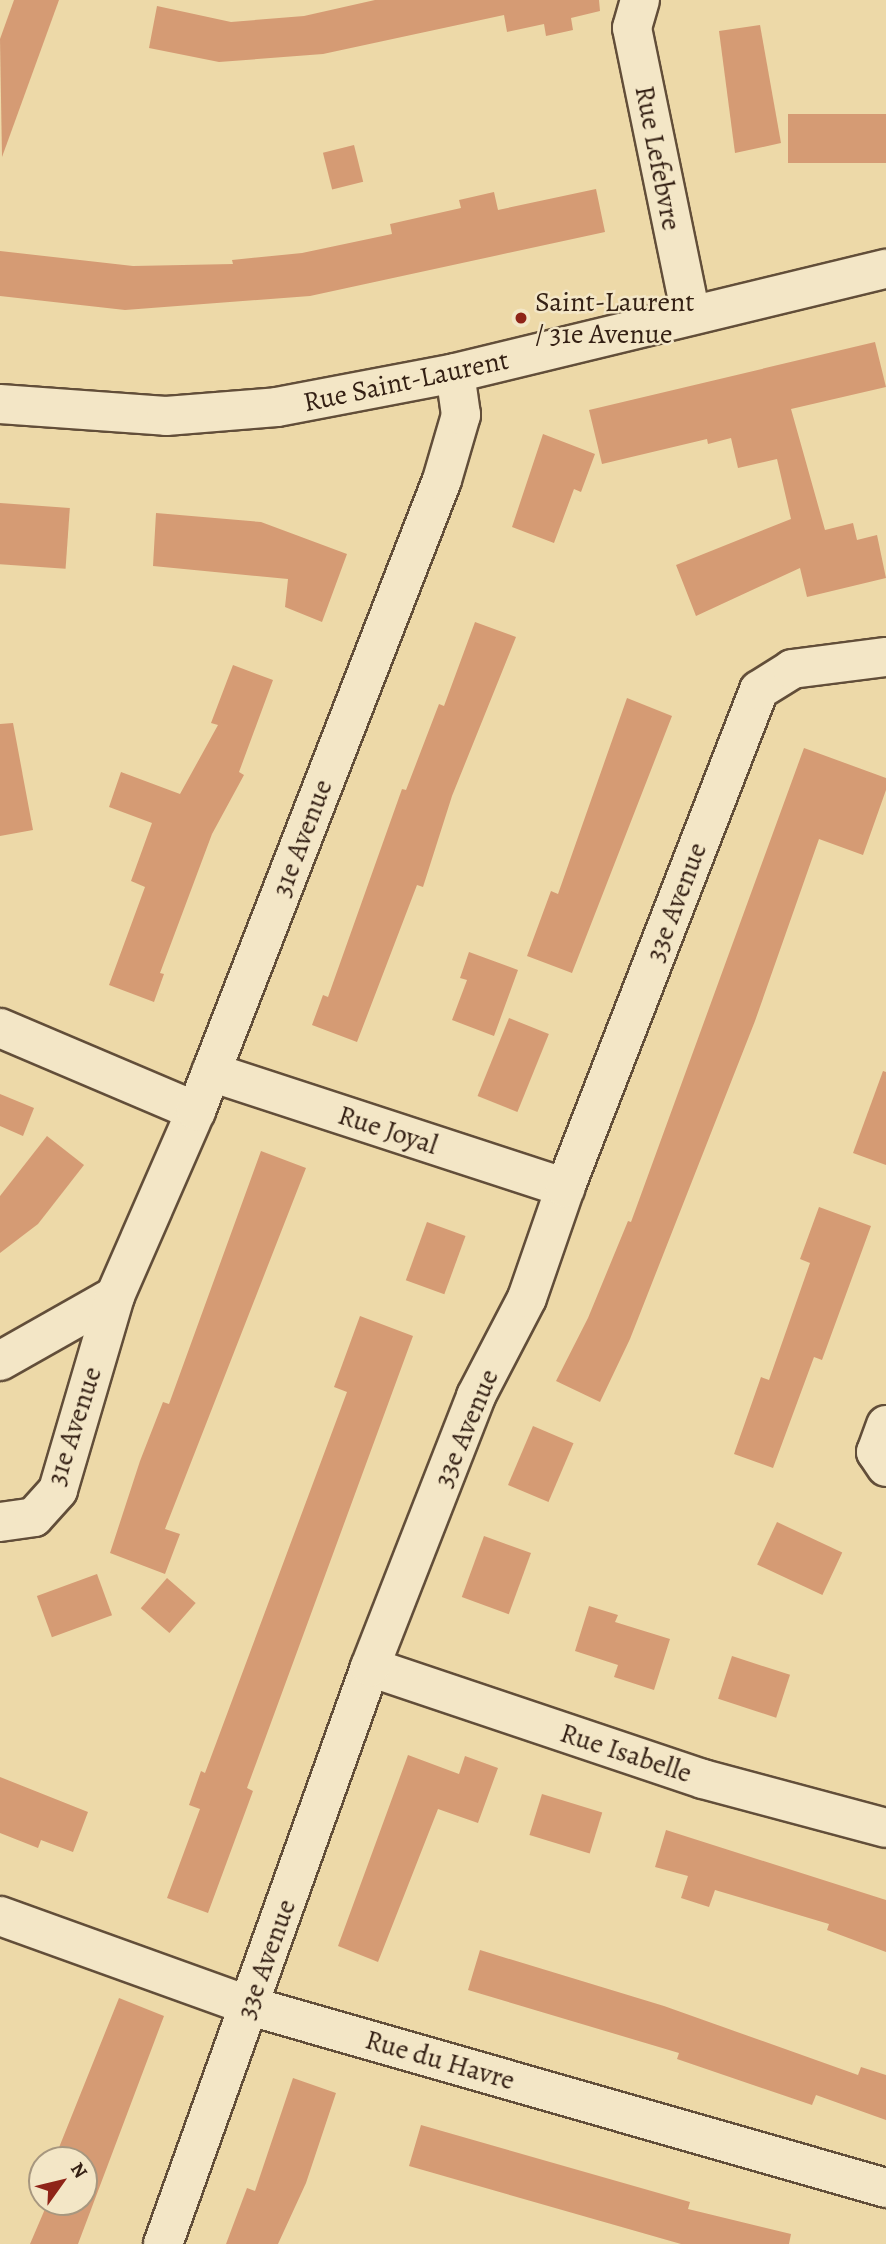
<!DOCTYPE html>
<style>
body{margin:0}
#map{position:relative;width:886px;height:2244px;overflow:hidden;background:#edd9a8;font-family:Alegreya,serif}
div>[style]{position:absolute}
.building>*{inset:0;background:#d59b74;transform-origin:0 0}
.roads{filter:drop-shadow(2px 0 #624e39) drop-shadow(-2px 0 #624e39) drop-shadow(0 2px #624e39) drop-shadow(0 -2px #624e39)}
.minor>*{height:38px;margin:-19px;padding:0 19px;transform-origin:19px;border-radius:19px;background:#f3e6c6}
.dots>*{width:19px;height:19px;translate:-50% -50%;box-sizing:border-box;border:4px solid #f3e6c6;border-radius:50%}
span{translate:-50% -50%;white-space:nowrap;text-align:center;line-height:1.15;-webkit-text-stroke:5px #f3e6c6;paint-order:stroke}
.street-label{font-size:28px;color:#342014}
.poi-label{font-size:28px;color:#342014}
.left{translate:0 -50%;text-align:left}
.north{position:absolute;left:28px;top:2146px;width:70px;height:70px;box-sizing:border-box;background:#f3e6c6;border:2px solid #a7977f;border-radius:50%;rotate:56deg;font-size:19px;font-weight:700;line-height:28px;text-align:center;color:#342014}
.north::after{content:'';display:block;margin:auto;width:24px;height:32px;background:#8f2418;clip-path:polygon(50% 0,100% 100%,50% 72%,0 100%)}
</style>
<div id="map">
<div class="building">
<i style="clip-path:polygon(14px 0,59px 0,2px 157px,0 39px)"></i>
<i style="clip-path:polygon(375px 0,599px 0,600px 11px,571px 18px,573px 30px,546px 36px,544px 24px,507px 32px,504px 15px,323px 54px,219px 62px,149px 48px,157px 6px,231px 22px,304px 16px)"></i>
<i style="clip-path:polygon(760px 25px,781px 143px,735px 153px,719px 31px)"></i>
<i style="left:886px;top:114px;width:49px;height:98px;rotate:90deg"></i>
<i style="left:354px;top:145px;width:38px;height:32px;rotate:76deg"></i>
<i style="clip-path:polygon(596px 189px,605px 232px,310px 296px,125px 310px,0 296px,0 251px,133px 266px,233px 264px,232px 260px,302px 253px,392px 234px,390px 224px,461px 208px,459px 200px,494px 192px,498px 210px)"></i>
<i style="clip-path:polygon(875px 342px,886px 387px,791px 409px,825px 530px,853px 523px,857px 540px,877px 535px,886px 578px,807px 597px,800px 568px,696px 616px,676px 565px,791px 519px,777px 459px,738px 468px,731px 438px,708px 444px,707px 439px,602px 464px,589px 410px)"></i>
<i style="clip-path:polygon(543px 434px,595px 454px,581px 492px,574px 489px,554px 543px,512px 527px)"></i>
<i style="left:0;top:503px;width:70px;height:61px;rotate:4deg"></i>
<i style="clip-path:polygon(156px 513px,261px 522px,347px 554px,322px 622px,285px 607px,288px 579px,153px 566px)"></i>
<i style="clip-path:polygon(475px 622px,516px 637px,452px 796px,423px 887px,417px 885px,357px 1042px,312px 1025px,323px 995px,328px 997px,402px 789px,406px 790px,439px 704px,444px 706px)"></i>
<i style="clip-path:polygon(233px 665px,273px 680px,239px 772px,244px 775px,212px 834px,160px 973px,164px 974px,154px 1002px,109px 985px,145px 887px,131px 881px,152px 823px,109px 807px,121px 772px,180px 794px,218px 725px,211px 723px)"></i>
<i style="clip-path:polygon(627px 698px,672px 716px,572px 973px,527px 956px,551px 891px,558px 894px)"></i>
<i style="clip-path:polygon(13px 723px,33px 830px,0 836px,0 724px)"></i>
<i style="clip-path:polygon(804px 748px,886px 778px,886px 790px,863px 855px,819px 839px,755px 1021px,630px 1339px,600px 1402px,556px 1381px,588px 1318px,628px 1221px,631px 1222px)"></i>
<i style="clip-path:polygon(469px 952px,518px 970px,494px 1036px,452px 1020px,467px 980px,460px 978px)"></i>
<i style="left:509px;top:1018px;width:43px;height:84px;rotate:22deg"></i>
<i style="clip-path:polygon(883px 1071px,886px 1072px,886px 1165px,853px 1153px)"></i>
<i style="clip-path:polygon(0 1094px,34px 1108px,23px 1136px,0 1126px)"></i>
<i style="clip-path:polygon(47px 1136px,84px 1165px,38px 1224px,0 1253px,0 1196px)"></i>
<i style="clip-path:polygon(261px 1151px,306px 1168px,165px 1529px,180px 1534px,165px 1574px,110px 1553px,140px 1461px,163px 1402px,169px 1404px)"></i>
<i style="clip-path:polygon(819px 1207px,871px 1226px,822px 1360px,814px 1357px,773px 1468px,734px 1454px,761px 1377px,769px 1380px,810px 1263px,800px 1259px)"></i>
<i style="left:427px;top:1222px;width:41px;height:62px;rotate:20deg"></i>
<i style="clip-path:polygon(360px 1316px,413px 1336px,247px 1788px,253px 1791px,208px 1913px,167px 1898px,200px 1809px,189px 1805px,201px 1771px,205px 1773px,347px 1392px,334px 1387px)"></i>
<i style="left:533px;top:1426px;width:44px;height:64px;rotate:23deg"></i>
<i style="left:777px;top:1522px;width:72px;height:47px;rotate:25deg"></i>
<i style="left:484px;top:1536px;width:50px;height:65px;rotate:20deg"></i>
<i style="left:97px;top:1574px;width:44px;height:64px;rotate:70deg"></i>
<i style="left:167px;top:1578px;width:38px;height:40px;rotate:41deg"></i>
<i style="clip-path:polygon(589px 1606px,618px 1615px,615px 1622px,670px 1639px,654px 1690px,614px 1677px,618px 1665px,575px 1651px)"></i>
<i style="left:732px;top:1656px;width:61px;height:45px;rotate:18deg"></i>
<i style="clip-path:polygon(408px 1755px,459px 1774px,465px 1756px,498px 1768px,478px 1823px,438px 1809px,378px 1962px,338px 1946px)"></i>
<i style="clip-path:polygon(0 1777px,88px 1812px,73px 1852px,41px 1840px,38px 1848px,0 1833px)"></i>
<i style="left:542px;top:1794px;width:63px;height:43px;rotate:17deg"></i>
<i style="clip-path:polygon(666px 1830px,886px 1900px,886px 1952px,827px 1930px,829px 1924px,715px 1890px,709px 1907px,681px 1898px,688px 1876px,655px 1867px)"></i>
<i style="clip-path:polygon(480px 1950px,664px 2006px,858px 2075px,861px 2067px,886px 2075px,886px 2120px,816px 2095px,812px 2105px,677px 2059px,679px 2053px,468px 1990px)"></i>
<i style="clip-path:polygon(119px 1998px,164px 2016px,78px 2244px,30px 2244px,48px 2202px,84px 2202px,84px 2160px,54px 2160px)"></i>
<i style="clip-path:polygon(293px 2078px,336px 2093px,306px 2183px,278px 2244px,226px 2244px,247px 2188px,255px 2191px)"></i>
<i style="clip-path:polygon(421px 2125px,690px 2202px,688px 2209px,791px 2234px,789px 2244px,681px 2244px,409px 2166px)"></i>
</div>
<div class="roads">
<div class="minor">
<i style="left:640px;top:0;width:29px;rotate:106deg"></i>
<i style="left:632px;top:28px;width:293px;rotate:78.4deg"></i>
<i style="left:0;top:404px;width:166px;rotate:4.1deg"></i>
<i style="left:166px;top:416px;width:111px;rotate:-4.6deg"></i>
<i style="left:277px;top:407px;width:181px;rotate:-10.8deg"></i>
<i style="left:455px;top:373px;width:443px;rotate:-13.6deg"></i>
<i style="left:0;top:1028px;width:213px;rotate:23deg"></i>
<i style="left:211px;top:1072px;width:373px;rotate:18.1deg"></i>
<i style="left:0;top:1361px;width:132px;rotate:-29.5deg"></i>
<i style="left:115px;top:1296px;width:202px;rotate:-66.4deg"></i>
<i style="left:196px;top:1111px;width:677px;rotate:-68.7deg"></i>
<i style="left:442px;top:480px;width:68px;rotate:-73.7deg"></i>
<i style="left:461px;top:415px;width:42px;rotate:-98.1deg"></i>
<i style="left:886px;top:1425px;width:29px;rotate:110deg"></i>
<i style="left:876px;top:1452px;width:18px;rotate:56deg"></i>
<i style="left:0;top:1522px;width:34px;rotate:-8deg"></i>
<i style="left:34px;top:1517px;width:36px;rotate:-48deg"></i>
<i style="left:58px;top:1490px;width:202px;rotate:-73.6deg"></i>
<i style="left:370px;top:1667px;width:351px;rotate:18.6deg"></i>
<i style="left:703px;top:1779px;width:189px;rotate:15deg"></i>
<i style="left:0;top:1916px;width:266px;rotate:19.8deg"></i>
<i style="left:250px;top:2006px;width:662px;rotate:15.97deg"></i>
<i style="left:163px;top:2244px;width:613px;rotate:-70.26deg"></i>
<i style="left:370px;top:1667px;width:291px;rotate:-68.6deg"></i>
<i style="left:476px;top:1396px;width:110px;rotate:-62.5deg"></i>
<i style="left:527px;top:1298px;width:116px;rotate:-70.9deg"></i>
<i style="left:565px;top:1188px;width:534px;rotate:-68.72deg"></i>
<i style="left:759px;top:690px;width:39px;rotate:-32deg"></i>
<i style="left:792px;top:669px;width:95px;rotate:-7.3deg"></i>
</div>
</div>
<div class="dots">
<i style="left:521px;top:318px;background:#8f2418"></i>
</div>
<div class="street-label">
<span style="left:658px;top:158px;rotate:79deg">Rue Lefebvre</span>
<span style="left:406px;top:381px;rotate:-12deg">Rue Saint-Laurent</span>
<span style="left:302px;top:838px;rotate:-69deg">31e Avenue</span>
<span style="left:676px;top:902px;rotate:-69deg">33e Avenue</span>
<span style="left:388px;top:1130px;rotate:18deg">Rue Joyal</span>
<span style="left:74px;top:1426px;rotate:-72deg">31e Avenue</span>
<span style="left:466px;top:1428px;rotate:-67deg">33e Avenue</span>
<span style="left:626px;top:1753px;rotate:18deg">Rue Isabelle</span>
<span style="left:266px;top:1959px;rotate:-70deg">33e Avenue</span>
<span style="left:440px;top:2060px;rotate:16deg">Rue du Havre</span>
</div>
<div class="poi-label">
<span class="left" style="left:535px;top:318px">Saint-Laurent<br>/ 31e Avenue</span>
</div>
<div class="north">N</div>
</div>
